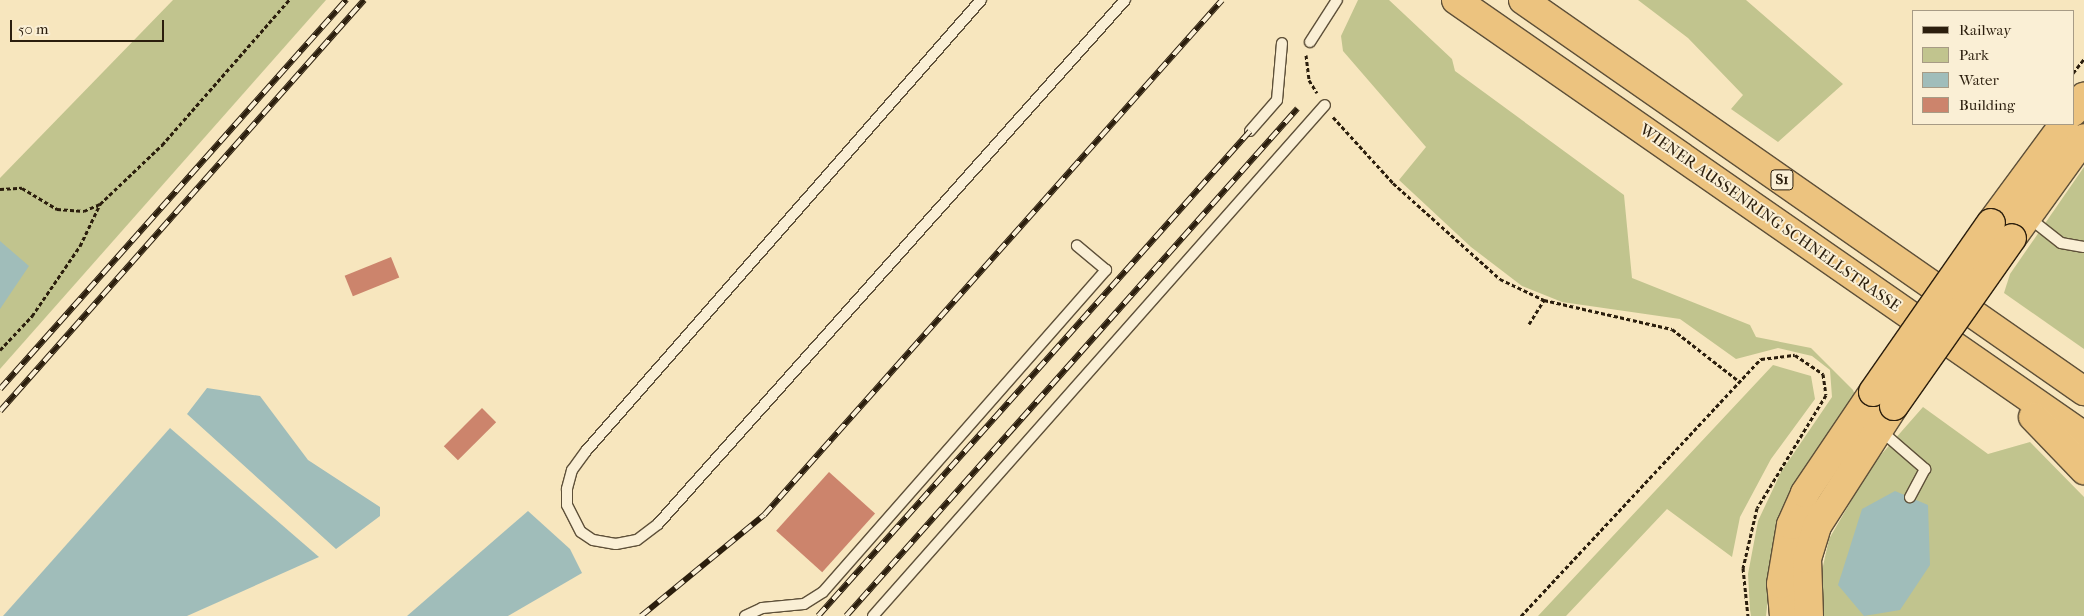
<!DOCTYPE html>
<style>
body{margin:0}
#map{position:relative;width:2084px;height:616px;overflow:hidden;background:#f7e6be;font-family:"IM FELL French Canon",serif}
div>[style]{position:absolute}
.green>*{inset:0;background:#c1c48e}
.water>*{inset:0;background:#a0bdba}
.building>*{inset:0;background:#cc846c;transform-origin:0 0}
.path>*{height:3px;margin-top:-1.5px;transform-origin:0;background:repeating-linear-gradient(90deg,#2b1e0d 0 4px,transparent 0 6.5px)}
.roads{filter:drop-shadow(1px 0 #5e5039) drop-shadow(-1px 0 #5e5039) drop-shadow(0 1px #5e5039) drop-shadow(0 -1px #5e5039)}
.service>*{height:10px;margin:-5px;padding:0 5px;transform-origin:5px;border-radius:5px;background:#faefd5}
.motorway>*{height:28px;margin:-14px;padding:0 14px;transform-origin:14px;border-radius:14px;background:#ecc37f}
.rail>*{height:5.5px;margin-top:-2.75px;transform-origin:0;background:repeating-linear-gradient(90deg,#faefd5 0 11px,#2b1e0d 0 22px);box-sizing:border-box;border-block:1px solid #2b1e0d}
.bridges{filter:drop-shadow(1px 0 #2b1e0d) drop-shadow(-1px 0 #2b1e0d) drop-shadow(0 1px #2b1e0d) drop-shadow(0 -1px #2b1e0d)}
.motorway-bridge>*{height:28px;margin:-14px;padding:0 14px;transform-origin:14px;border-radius:14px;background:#ecc37f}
span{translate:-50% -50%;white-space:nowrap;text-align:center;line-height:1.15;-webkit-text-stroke:4px #faefd5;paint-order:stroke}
.shield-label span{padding:1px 4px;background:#faefd5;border:1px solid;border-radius:4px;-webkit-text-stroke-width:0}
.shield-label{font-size:15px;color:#2b1e0d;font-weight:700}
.street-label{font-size:16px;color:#2b1e0d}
.legend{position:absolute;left:1912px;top:10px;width:162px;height:115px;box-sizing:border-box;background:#faefd5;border:1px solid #a79b85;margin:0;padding:6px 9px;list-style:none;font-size:15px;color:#2b1e0d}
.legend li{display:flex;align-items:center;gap:10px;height:25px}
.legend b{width:25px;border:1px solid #a79b85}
.scale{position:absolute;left:10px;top:20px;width:154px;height:22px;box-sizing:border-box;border:2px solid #2b1e0d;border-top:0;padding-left:6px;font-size:15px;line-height:18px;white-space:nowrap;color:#2b1e0d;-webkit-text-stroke:4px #faefd5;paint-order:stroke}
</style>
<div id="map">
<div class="green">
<i style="clip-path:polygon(173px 0,326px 0,0 369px,0 178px)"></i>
<i style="clip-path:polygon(1358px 0,1389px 0,1452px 59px,1455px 71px,1624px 195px,1632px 278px,1750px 325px,1756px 337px,1811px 348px,1853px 390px,1855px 395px,1790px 491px,1777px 520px,1766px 616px,1751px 616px,1750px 610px,1748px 574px,1758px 521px,1781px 472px,1832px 397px,1830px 370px,1812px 356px,1778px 348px,1736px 359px,1680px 319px,1562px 302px,1522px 286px,1471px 247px,1399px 180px,1426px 147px,1343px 51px,1341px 36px)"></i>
<i style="clip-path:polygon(1638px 0,1746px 0,1843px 84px,1778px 142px,1731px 109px,1743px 95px,1688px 38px)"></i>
<i style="clip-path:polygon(2084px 167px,2084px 349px,2004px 293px,2010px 274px)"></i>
<i style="clip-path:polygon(1773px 365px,1811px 376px,1815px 399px,1771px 459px,1740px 517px,1732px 557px,1667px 509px,1566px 616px,1538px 616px)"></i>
<i style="clip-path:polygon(1923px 407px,1988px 454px,2030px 442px,2084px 497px,2084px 616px,1824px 616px,1819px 584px,1829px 539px,1872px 465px)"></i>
</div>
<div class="water">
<i style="clip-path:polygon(0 241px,29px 266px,0 309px)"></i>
<i style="clip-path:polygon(207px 388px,260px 396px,308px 460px,380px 507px,380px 516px,336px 549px,187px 414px)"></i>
<i style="clip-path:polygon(170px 428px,319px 557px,187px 616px,3px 616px)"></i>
<i style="clip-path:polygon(1895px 491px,1928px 505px,1930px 565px,1900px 610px,1864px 616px,1838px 585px,1862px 509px)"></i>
<i style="clip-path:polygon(528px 511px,570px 549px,582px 573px,508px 616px,407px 616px)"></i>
</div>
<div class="building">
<i style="left:391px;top:257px;width:22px;height:50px;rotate:68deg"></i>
<i style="left:482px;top:408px;width:20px;height:54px;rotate:45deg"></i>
<i style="left:829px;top:472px;width:62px;height:79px;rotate:42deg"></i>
</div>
<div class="path">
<i style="left:1306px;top:55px;width:25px;rotate:83deg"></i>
<i style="left:1309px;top:80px;width:15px;rotate:58deg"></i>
<i style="left:2073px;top:73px;width:18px;rotate:-52deg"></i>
<i style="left:1333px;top:117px;width:89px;rotate:47.7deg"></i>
<i style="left:1393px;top:183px;width:144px;rotate:41.9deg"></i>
<i style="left:1500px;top:279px;width:49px;rotate:25.5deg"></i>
<i style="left:1544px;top:300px;width:131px;rotate:12.8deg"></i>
<i style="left:1672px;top:329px;width:86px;rotate:37.9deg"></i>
<i style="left:0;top:189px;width:22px;rotate:-3deg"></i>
<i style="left:22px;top:188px;width:41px;rotate:31deg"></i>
<i style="left:57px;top:209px;width:27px;rotate:4deg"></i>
<i style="left:84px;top:211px;width:17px;rotate:-24deg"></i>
<i style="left:100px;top:204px;width:86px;rotate:-43.6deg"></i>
<i style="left:162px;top:145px;width:193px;rotate:-48.8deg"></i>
<i style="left:1529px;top:324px;width:28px;rotate:-58deg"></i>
<i style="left:0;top:350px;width:47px;rotate:-46.7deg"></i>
<i style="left:32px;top:316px;width:85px;rotate:-55.6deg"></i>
<i style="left:80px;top:246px;width:47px;rotate:-64.5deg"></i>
<i style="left:1521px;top:616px;width:352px;rotate:-47deg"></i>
<i style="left:1761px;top:359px;width:34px;rotate:-7deg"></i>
<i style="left:1795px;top:355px;width:34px;rotate:34deg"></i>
<i style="left:1823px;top:374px;width:21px;rotate:82deg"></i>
<i style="left:1826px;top:395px;width:132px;rotate:121.4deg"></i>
<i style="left:1757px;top:508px;width:62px;rotate:103.1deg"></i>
<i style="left:1743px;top:568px;width:48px;rotate:84.1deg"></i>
</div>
<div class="roads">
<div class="service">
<i style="left:981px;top:0;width:600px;rotate:131.21deg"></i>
<i style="left:586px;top:451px;width:24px;rotate:126deg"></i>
<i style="left:572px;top:470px;width:20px;rotate:105deg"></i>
<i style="left:567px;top:489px;width:16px;rotate:90deg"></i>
<i style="left:567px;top:505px;width:30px;rotate:63deg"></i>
<i style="left:581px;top:532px;width:14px;rotate:34deg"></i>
<i style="left:593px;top:540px;width:23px;rotate:10deg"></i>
<i style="left:616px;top:544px;width:21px;rotate:-11deg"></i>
<i style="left:637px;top:540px;width:26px;rotate:-37deg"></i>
<i style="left:658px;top:524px;width:702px;rotate:-48.29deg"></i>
<i style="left:1310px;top:42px;width:50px;rotate:-57.3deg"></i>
<i style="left:1250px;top:131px;width:41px;rotate:-48.9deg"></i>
<i style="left:1277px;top:100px;width:57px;rotate:-85deg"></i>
<i style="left:2028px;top:217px;width:42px;rotate:38.2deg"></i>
<i style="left:2061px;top:243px;width:23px;rotate:10deg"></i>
<i style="left:1880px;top:430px;width:60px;rotate:40.9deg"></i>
<i style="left:1925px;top:469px;width:32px;rotate:118deg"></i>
<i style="left:745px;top:616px;width:19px;rotate:-25deg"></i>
<i style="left:762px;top:608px;width:42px;rotate:-5.4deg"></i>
<i style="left:804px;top:604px;width:22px;rotate:-32deg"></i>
<i style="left:823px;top:592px;width:429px;rotate:-48.7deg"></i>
<i style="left:1106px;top:270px;width:38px;rotate:-140deg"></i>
<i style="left:873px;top:616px;width:682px;rotate:-48.51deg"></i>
</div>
<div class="motorway">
<i style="left:1456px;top:0;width:765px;rotate:34.77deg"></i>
<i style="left:1523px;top:0;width:684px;rotate:34.88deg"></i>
<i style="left:2073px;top:112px;width:19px;rotate:-54deg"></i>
<i style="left:1991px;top:223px;width:123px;rotate:-53.6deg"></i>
<i style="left:2012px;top:238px;width:123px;rotate:-54.2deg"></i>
<i style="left:2033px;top:417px;width:74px;rotate:46.1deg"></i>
<i style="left:1784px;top:616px;width:32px;rotate:-95deg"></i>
<i style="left:1781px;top:584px;width:60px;rotate:-80.4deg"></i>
<i style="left:1791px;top:525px;width:35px;rotate:-66deg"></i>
<i style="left:1805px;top:493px;width:122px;rotate:-56deg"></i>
<i style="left:1809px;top:616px;width:57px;rotate:-92deg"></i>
<i style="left:1807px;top:559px;width:34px;rotate:-73deg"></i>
<i style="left:1817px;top:526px;width:143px;rotate:-57.3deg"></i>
</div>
</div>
<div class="rail">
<i style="left:0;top:389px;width:521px;rotate:-48.35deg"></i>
<i style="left:0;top:411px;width:549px;rotate:-48.47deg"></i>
<i style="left:641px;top:616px;width:159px;rotate:-39.4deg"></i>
<i style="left:764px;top:515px;width:689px;rotate:-48.35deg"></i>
<i style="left:818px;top:616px;width:649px;rotate:-48.31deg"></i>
<i style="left:846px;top:616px;width:679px;rotate:-48.35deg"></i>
</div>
<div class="bridges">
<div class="motorway-bridge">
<i style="left:1873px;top:392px;width:206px;rotate:-55.1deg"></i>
<i style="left:1894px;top:406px;width:205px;rotate:-54.9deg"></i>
</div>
</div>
<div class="shield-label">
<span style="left:1782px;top:180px">S1</span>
</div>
<div class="street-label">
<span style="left:1770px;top:218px;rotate:35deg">WIENER AUSSENRING SCHNELLSTRASSE</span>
</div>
<ul class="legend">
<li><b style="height:6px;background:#2b1e0d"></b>Railway</li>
<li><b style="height:14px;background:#c1c48e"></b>Park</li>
<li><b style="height:14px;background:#a0bdba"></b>Water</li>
<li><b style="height:14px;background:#cc846c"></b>Building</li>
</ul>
<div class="scale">50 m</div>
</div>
